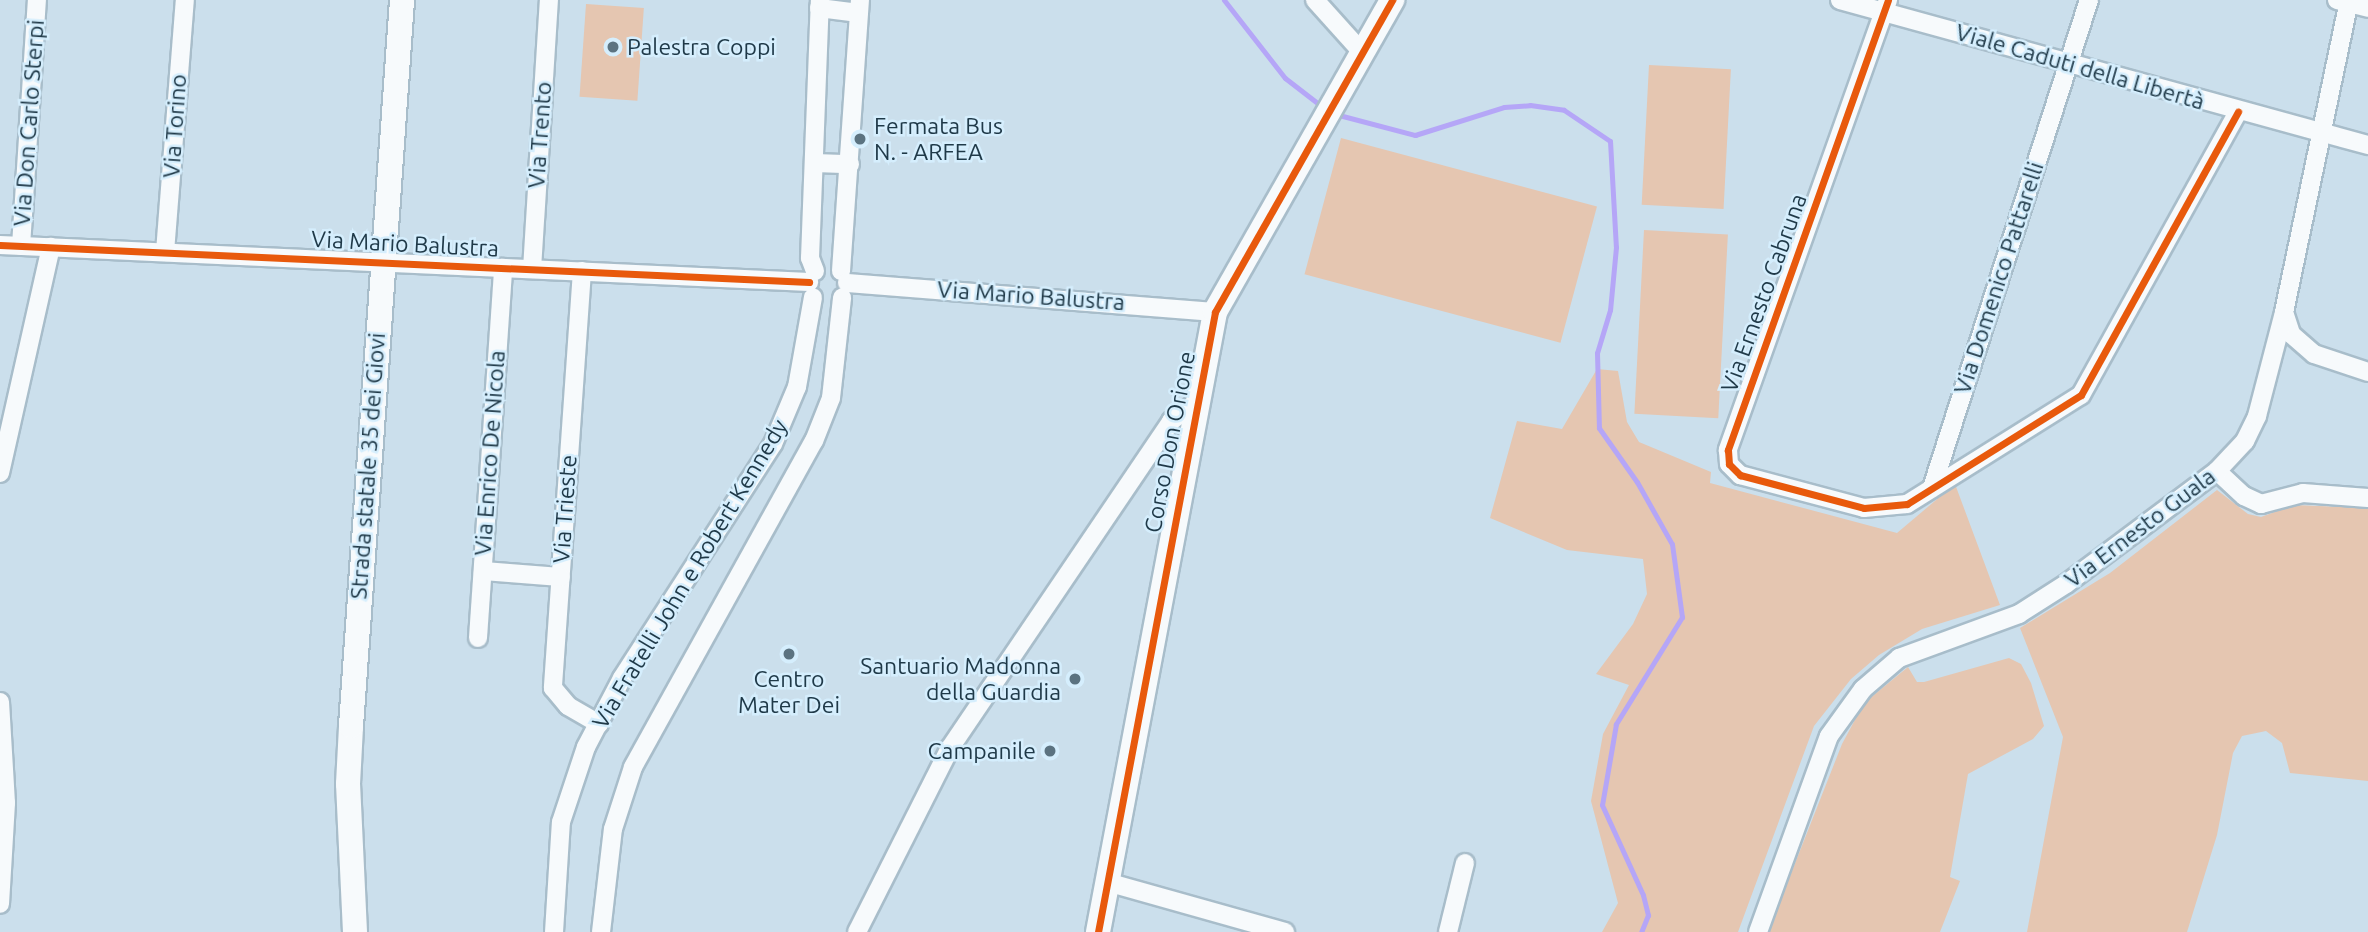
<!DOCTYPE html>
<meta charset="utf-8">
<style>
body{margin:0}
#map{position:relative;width:2368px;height:932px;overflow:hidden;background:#cbdfec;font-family:Ubuntu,sans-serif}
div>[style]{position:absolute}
.green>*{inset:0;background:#e5c6b1;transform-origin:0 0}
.stream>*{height:5px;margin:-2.5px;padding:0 2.5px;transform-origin:2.5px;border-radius:2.5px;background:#b5a6f7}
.roads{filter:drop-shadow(2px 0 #a8bdca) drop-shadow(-2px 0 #a8bdca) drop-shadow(0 2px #a8bdca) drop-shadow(0 -2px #a8bdca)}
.street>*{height:18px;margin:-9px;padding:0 9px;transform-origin:9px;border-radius:9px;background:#f7fafc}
.secondary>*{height:24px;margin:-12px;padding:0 12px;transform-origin:12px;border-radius:12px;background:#f7fafc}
.cycleway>*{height:7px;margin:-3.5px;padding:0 3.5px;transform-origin:3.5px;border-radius:3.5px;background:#e8590c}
.dots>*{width:19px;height:19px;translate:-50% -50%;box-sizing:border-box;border:4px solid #d5eefd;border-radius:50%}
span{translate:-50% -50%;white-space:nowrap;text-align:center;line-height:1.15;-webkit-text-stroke:5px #d5eefd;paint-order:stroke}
.poi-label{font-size:23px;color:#1f3948}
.left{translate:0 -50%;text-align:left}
.right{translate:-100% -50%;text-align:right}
.street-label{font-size:23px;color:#1f3948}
</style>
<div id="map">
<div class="green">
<i style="left:586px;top:4px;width:58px;height:93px;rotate:4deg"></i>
<i style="left:1649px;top:65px;width:82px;height:140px;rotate:3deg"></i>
<i style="left:1341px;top:138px;width:265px;height:141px;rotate:15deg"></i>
<i style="left:1644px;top:230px;width:84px;height:184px;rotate:3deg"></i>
<i style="clip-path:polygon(1597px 369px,1618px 371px,1627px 422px,1639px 442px,1711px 472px,1710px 483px,1897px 533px,1955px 484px,2000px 605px,1922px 629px,1879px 655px,1851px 679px,1814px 726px,1738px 932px,1602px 932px,1618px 903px,1591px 801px,1603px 734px,1629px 685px,1596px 674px,1633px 624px,1647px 594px,1643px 559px,1567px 550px,1490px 518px,1517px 421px,1562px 429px)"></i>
<i style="clip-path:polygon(2217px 490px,2248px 514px,2261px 517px,2294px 505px,2368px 508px,2368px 781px,2290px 773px,2282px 743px,2266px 731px,2242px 736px,2233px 753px,2217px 835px,2187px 932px,2027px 932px,2063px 737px,2020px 628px,2110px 573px)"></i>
<i style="clip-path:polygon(2009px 658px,2021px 664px,2031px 683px,2044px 726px,2033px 739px,1968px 774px,1950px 877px,1960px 881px,1940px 932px,1768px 932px,1842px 744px,1864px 703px,1908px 667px,1917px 682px,1924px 682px)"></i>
</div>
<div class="stream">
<i style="left:1224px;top:0;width:99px;rotate:52deg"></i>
<i style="left:1285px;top:78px;width:49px;rotate:37.6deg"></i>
<i style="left:1335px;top:114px;width:83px;rotate:14.7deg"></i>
<i style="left:1415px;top:135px;width:93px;rotate:-17.5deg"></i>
<i style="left:1504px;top:107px;width:26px;rotate:-4deg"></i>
<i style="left:1530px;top:105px;width:34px;rotate:8deg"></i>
<i style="left:1564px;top:110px;width:55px;rotate:34deg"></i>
<i style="left:1610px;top:141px;width:106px;rotate:86.8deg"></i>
<i style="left:1616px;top:247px;width:63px;rotate:95.4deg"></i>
<i style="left:1610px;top:310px;width:45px;rotate:106.8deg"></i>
<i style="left:1597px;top:353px;width:75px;rotate:88.5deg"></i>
<i style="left:1599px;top:428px;width:66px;rotate:54.9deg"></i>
<i style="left:1637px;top:482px;width:71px;rotate:60.6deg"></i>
<i style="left:1672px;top:544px;width:74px;rotate:82.2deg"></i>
<i style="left:1682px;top:617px;width:126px;rotate:121.7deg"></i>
<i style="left:1616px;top:724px;width:82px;rotate:99.8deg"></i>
<i style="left:1602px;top:805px;width:99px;rotate:65.5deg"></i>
<i style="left:1643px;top:895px;width:21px;rotate:76deg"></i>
<i style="left:1648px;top:915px;width:18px;rotate:112deg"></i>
</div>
<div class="roads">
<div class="street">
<i style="left:1315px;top:0;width:69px;rotate:48deg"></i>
<i style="left:1840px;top:0;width:548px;rotate:15.36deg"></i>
<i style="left:1888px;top:0;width:478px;rotate:109.6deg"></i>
<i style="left:1728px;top:450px;width:14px;rotate:86deg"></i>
<i style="left:1729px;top:464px;width:16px;rotate:45deg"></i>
<i style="left:1740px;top:475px;width:128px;rotate:14.9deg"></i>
<i style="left:1864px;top:508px;width:43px;rotate:-5.3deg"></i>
<i style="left:1907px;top:504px;width:205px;rotate:-32.1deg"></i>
<i style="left:2081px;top:395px;width:324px;rotate:-61deg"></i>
<i style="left:2337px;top:0;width:32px;rotate:14deg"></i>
<i style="left:819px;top:8px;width:40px;rotate:7.1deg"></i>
<i style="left:815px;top:163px;width:35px;rotate:2deg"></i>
<i style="left:0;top:245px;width:810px;rotate:2.62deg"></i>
<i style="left:21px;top:246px;width:247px;rotate:-86.3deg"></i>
<i style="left:165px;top:252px;width:253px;rotate:-85.5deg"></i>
<i style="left:532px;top:269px;width:270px;rotate:-86.4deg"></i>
<i style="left:582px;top:271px;width:418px;rotate:94deg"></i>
<i style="left:553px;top:688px;width:23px;rotate:50deg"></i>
<i style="left:568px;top:706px;width:36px;rotate:30deg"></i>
<i style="left:815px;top:271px;width:14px;rotate:-111deg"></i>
<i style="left:810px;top:258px;width:258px;rotate:-87.8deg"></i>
<i style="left:841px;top:271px;width:272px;rotate:-86deg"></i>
<i style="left:847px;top:283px;width:369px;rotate:4.5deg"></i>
<i style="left:2284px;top:312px;width:23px;rotate:72deg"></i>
<i style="left:2291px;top:334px;width:30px;rotate:41deg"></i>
<i style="left:2314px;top:354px;width:57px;rotate:18.4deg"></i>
<i style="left:2217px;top:471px;width:37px;rotate:43deg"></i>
<i style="left:2244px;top:496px;width:19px;rotate:25deg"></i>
<i style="left:2261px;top:504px;width:43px;rotate:-14.7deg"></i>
<i style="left:2303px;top:493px;width:65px;rotate:4.4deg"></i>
<i style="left:0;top:473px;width:232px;rotate:-77.3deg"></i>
<i style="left:1932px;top:488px;width:513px;rotate:-72.17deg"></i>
<i style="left:483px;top:571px;width:78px;rotate:4.4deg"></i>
<i style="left:478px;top:638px;width:371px;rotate:-86.1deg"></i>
<i style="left:0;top:702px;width:101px;rotate:86.6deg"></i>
<i style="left:6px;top:803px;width:101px;rotate:93.4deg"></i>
<i style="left:1107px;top:882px;width:185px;rotate:15.7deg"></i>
<i style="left:554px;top:932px;width:110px;rotate:-86.4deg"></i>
<i style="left:561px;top:822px;width:79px;rotate:-71.6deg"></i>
<i style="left:586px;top:747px;width:78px;rotate:-62.4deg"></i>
<i style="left:622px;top:678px;width:278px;rotate:-57.2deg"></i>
<i style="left:773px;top:444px;width:62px;rotate:-67.2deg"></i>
<i style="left:797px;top:387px;width:91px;rotate:-79.9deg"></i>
<i style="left:601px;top:932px;width:104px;rotate:-83.4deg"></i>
<i style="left:613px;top:829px;width:65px;rotate:-72.1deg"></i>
<i style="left:633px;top:767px;width:373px;rotate:-61deg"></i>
<i style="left:814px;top:441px;width:46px;rotate:-68.4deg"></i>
<i style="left:831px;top:398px;width:101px;rotate:-83.7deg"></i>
<i style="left:857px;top:932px;width:206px;rotate:-63.2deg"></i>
<i style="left:950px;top:748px;width:395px;rotate:-55.9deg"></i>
<i style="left:1171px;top:421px;width:31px;rotate:-36deg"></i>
<i style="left:1448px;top:932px;width:71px;rotate:-76.2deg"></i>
<i style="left:1758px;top:932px;width:208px;rotate:-70.1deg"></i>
<i style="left:1829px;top:736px;width:58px;rotate:-54.1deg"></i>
<i style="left:1863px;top:689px;width:48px;rotate:-40.7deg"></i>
<i style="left:1899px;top:658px;width:128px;rotate:-20.1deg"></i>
<i style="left:2019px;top:614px;width:56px;rotate:-32.6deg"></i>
<i style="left:2066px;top:584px;width:189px;rotate:-36.8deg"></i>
<i style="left:2217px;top:471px;width:41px;rotate:-47deg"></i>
<i style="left:2245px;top:441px;width:28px;rotate:-64deg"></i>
<i style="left:2257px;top:416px;width:107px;rotate:-75.4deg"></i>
<i style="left:2284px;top:312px;width:319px;rotate:-78.2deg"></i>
</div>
<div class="secondary">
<i style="left:355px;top:932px;width:148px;rotate:-92.7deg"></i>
<i style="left:348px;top:784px;width:58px;rotate:-87deg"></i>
<i style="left:351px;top:726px;width:728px;rotate:-85.98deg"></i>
<i style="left:1098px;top:932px;width:631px;rotate:-79.31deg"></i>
<i style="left:1215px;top:312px;width:359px;rotate:-60.4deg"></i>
</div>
</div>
<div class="cycleway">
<i style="left:1888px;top:0;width:478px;rotate:109.6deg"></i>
<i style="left:1728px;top:450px;width:14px;rotate:86deg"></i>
<i style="left:1729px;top:464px;width:16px;rotate:45deg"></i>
<i style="left:1740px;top:475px;width:128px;rotate:14.9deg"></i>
<i style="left:1864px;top:508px;width:43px;rotate:-5.3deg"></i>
<i style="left:1907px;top:504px;width:205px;rotate:-32.1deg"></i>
<i style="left:2081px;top:395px;width:324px;rotate:-61deg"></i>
<i style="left:0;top:245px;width:810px;rotate:2.62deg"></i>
<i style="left:1098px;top:932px;width:631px;rotate:-79.31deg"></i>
<i style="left:1215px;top:312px;width:359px;rotate:-60.4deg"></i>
</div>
<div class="dots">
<i style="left:613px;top:47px;background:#5b7381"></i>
<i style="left:860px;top:139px;background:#5b7381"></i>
<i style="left:789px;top:654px;background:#5b7381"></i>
<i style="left:1075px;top:679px;background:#5b7381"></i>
<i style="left:1050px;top:751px;background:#5b7381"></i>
</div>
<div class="poi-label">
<span class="left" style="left:627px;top:47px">Palestra Coppi</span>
<span class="left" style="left:874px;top:139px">Fermata Bus<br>N. - ARFEA</span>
<span class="right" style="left:1061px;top:679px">Santuario Madonna<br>della Guardia</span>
<span style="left:789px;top:692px">Centro<br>Mater Dei</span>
<span class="right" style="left:1036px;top:751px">Campanile</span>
</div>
<div class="street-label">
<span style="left:2080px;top:67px;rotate:16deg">Viale Caduti della Libertà</span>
<span style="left:29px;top:123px;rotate:-86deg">Via Don Carlo Sterpi</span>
<span style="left:175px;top:126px;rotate:-86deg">Via Torino</span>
<span style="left:540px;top:135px;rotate:-86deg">Via Trento</span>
<span style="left:405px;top:244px;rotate:3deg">Via Mario Balustra</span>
<span style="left:1999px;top:278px;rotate:-72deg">Via Domenico Pattarelli</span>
<span style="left:1764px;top:293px;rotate:-70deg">Via Ernesto Cabruna</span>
<span style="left:1031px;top:296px;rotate:4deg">Via Mario Balustra</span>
<span style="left:1170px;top:442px;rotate:-79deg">Corso Don Orione</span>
<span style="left:490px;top:453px;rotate:-86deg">Via Enrico De Nicola</span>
<span style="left:368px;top:466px;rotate:-86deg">Strada statale 35 dei Giovi</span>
<span style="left:565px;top:509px;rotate:-86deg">Via Trieste</span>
<span style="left:2140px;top:528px;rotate:-37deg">Via Ernesto Guala</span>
<span style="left:690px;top:574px;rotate:-59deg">Via Fratelli John e Robert Kennedy</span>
</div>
</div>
